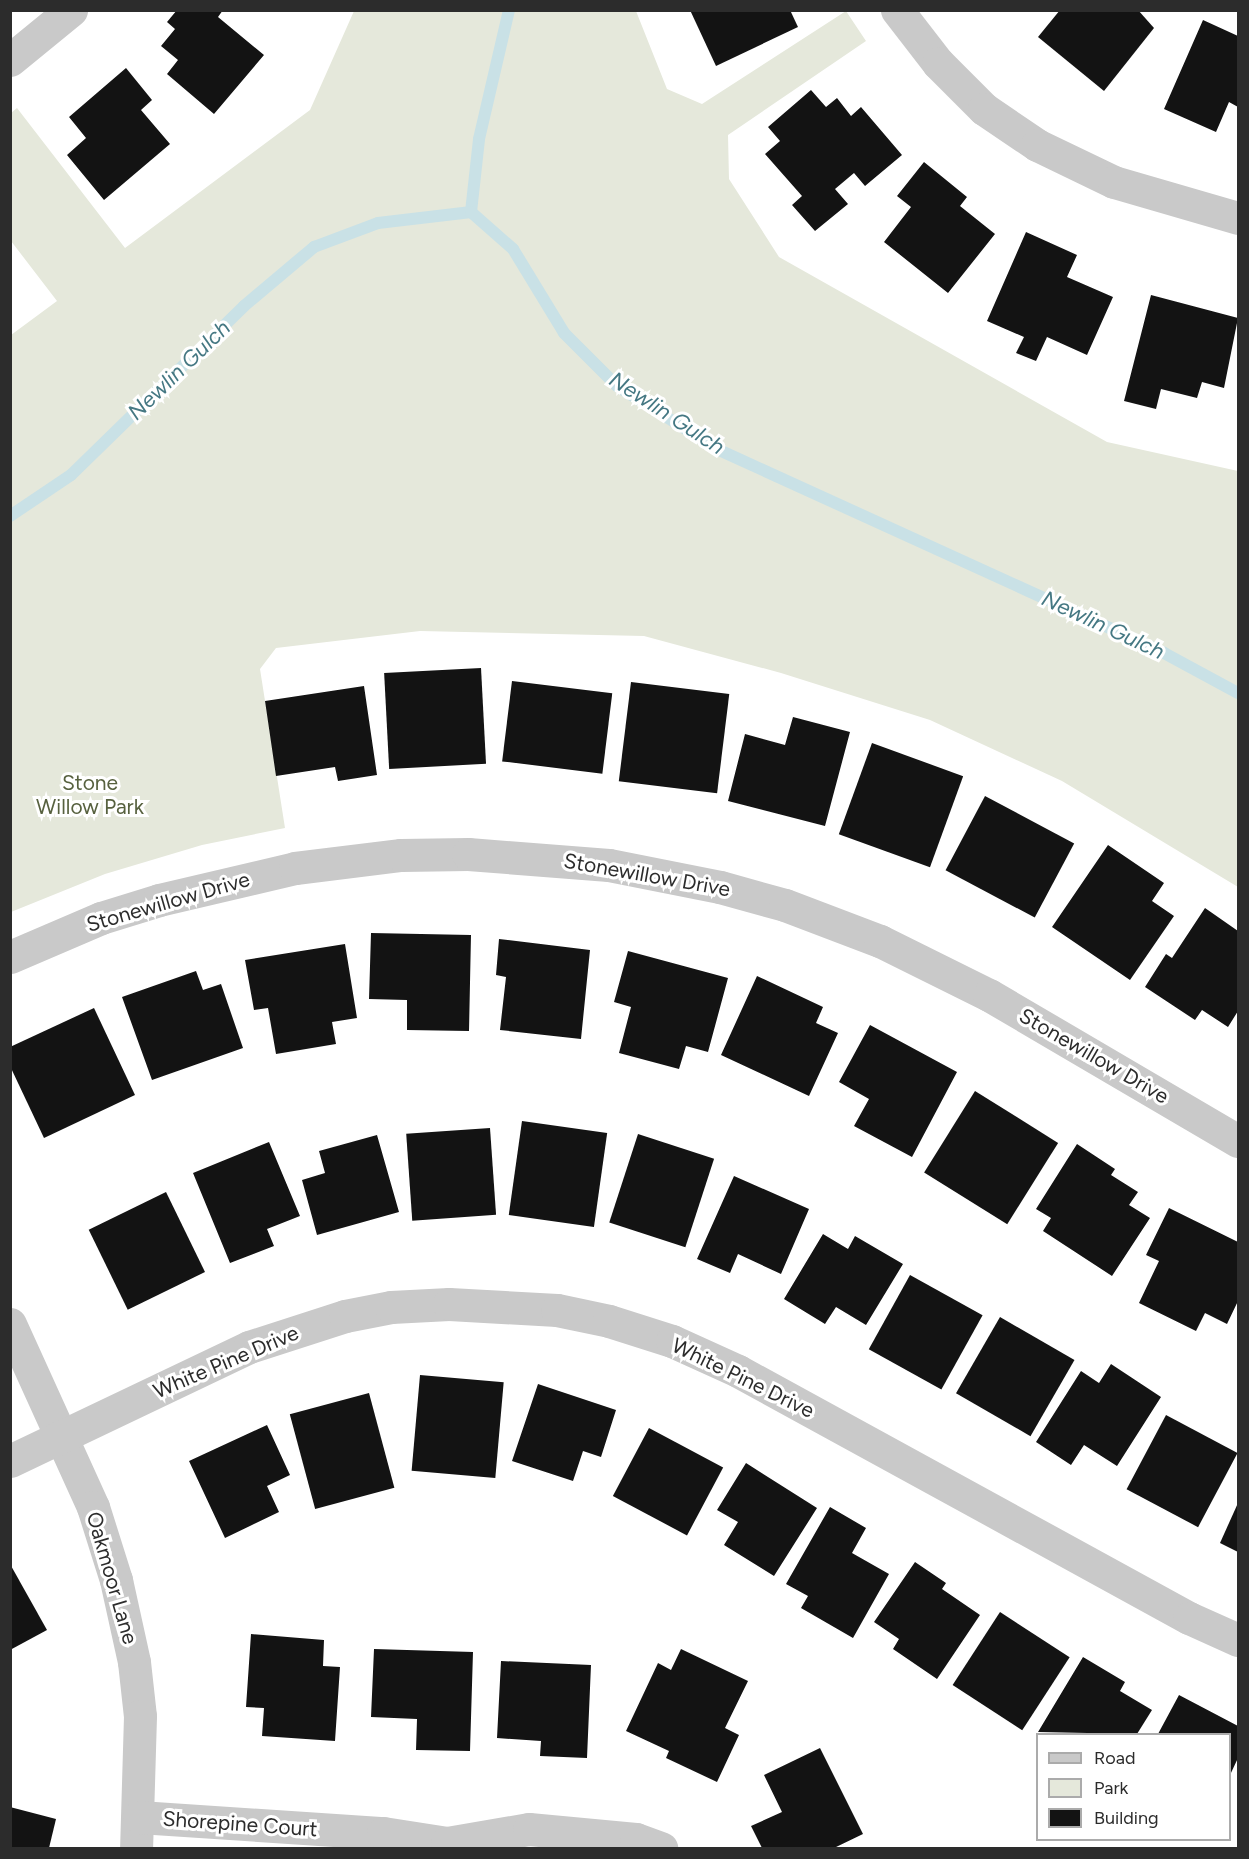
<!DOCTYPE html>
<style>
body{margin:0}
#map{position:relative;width:1249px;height:1859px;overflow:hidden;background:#fff;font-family:Figtree,sans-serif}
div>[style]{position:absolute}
.green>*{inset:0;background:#e5e8db}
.stream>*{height:12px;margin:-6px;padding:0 6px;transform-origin:6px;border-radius:6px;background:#c9e1e6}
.building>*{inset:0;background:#131313;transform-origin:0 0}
.street>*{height:33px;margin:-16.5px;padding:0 16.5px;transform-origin:16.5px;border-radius:16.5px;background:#c9c9c9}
span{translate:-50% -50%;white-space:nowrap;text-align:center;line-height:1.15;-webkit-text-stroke:6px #fff;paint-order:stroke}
.park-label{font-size:21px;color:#57613f}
.street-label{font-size:21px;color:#2c2c2c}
.water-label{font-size:22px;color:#457883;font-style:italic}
.frame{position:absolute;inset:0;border:12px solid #2c2c2c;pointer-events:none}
.legend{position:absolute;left:1036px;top:1733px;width:195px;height:108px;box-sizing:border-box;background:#fff;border:2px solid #ababab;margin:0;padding:8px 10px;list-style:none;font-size:18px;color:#2c2c2c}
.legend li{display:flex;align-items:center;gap:12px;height:30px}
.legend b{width:30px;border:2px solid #ababab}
</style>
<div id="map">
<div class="green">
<i style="clip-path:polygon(354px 11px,636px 11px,667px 89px,702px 104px,846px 11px,866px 41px,728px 135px,729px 179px,779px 257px,1107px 442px,1238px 471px,1238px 887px,1062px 781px,930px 720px,781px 673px,644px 636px,420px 631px,276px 648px,260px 669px,285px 828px,202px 845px,105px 874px,11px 912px,11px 335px,57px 301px,11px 241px,11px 113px,17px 108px,125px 248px,310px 110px)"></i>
</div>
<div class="stream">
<i style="left:471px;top:212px;width:73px;rotate:-83.7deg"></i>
<i style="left:479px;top:139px;width:132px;rotate:-76.9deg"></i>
<i style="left:10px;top:516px;width:73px;rotate:-33.9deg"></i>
<i style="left:71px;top:475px;width:242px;rotate:-44.3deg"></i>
<i style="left:244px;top:306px;width:92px;rotate:-40.1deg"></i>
<i style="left:314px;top:247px;width:68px;rotate:-20.6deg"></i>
<i style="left:378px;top:223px;width:94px;rotate:-6.7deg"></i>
<i style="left:471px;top:212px;width:56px;rotate:41.4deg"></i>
<i style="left:513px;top:249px;width:98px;rotate:58.7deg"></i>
<i style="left:564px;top:333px;width:75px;rotate:45deg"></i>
<i style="left:617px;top:386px;width:120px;rotate:32.1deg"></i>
<i style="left:719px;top:450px;width:489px;rotate:24.5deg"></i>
<i style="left:1164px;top:653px;width:84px;rotate:28.4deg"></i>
</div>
<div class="building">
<i style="clip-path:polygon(177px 10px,223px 10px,218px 17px,264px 55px,214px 114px,167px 74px,178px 60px,161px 46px,175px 29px,167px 22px)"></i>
<i style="clip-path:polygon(690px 10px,790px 10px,798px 27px,716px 66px)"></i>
<i style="clip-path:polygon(1060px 10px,1138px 10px,1154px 28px,1104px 91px,1038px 37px)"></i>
<i style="clip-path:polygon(1203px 20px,1238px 36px,1238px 107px,1229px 102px,1216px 132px,1164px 109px)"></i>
<i style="clip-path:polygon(126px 68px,152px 100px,141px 110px,170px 144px,104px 200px,67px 155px,86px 138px,69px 117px)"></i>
<i style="clip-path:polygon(811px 90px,826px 107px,837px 98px,851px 116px,861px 107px,902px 155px,865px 186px,854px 173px,835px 189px,848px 204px,815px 231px,792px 205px,802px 196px,765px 154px,780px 141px,768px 127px)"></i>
<i style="clip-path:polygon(924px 162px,967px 197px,960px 206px,995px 234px,948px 293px,884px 242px,911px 207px,897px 196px)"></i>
<i style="clip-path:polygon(1026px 232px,1077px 255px,1067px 277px,1113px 297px,1087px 355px,1047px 337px,1036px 361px,1016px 353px,1024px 337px,987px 321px)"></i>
<i style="clip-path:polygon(1151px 295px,1238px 318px,1224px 388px,1202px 382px,1197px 398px,1161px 389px,1156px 409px,1124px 401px)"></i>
<i style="left:481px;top:668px;width:96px;height:97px;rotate:87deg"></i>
<i style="left:512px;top:681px;width:101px;height:81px;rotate:7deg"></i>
<i style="left:631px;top:682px;width:99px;height:100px;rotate:7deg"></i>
<i style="clip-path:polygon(364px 686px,377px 775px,338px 781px,335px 767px,276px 776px,265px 701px)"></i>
<i style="clip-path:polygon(793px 717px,850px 732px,825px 826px,728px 801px,745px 734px,785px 745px)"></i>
<i style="left:872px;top:743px;width:97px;height:97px;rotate:20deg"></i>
<i style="left:985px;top:796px;width:101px;height:84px;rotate:28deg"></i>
<i style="clip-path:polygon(1108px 845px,1164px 883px,1152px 901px,1174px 916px,1130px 980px,1052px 927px)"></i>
<i style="clip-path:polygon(1205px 908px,1238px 931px,1238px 1011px,1228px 1027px,1202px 1010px,1195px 1020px,1145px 987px,1166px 954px,1172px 958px)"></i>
<i style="clip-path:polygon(371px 933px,471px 935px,469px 1031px,407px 1030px,407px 1000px,369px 999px)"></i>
<i style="clip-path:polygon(499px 939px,590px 950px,581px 1039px,500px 1030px,506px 977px,496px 975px)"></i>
<i style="clip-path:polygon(345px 944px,357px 1018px,332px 1022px,336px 1044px,276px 1054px,268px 1008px,254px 1010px,245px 960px)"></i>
<i style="clip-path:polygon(628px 951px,728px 978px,708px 1052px,686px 1046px,679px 1069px,619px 1053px,631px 1007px,614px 1002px)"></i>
<i style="clip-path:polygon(196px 971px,203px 990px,221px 984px,243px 1048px,152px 1080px,122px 997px)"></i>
<i style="clip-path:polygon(757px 976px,823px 1007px,816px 1023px,838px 1033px,809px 1096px,721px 1055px)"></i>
<i style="clip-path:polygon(94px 1008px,135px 1095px,44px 1138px,10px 1066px,10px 1047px)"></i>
<i style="clip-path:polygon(870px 1025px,957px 1072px,912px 1157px,854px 1126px,869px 1099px,839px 1082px)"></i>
<i style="left:975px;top:1091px;width:98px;height:96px;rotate:32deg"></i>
<i style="left:522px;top:1121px;width:86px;height:95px;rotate:8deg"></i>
<i style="left:490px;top:1128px;width:87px;height:84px;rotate:86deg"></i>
<i style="left:638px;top:1134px;width:80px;height:93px;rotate:18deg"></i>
<i style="clip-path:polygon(377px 1135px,399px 1212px,317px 1235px,302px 1180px,325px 1173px,319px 1151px)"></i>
<i style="clip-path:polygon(269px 1142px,300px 1216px,267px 1229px,274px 1246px,230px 1263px,193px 1173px)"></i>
<i style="clip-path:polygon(1077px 1144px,1115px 1169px,1111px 1175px,1138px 1192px,1129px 1205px,1150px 1218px,1112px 1276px,1043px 1231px,1051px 1218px,1036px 1209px)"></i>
<i style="clip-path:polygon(734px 1176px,809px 1209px,781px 1274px,738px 1254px,730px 1273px,697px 1259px)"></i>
<i style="left:166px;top:1192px;width:89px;height:86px;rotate:64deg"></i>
<i style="clip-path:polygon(1169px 1208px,1238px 1242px,1238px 1301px,1227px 1324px,1205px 1313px,1196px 1331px,1139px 1303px,1159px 1261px,1146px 1255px)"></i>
<i style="clip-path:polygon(823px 1234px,848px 1249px,855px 1236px,903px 1264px,866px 1325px,836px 1307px,825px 1324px,784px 1299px)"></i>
<i style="left:910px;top:1275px;width:83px;height:85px;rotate:29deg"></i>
<i style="left:1000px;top:1317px;width:86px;height:88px;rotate:30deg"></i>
<i style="clip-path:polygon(1111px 1364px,1161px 1397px,1117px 1466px,1084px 1445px,1071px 1465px,1036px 1442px,1081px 1371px,1099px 1383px)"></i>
<i style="left:420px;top:1375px;width:84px;height:96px;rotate:5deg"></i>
<i style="clip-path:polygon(538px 1384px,616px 1410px,601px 1457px,583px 1451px,573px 1481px,512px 1461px)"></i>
<i style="left:369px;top:1393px;width:98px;height:82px;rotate:75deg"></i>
<i style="left:1166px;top:1415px;width:81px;height:84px;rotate:28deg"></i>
<i style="clip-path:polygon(267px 1425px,290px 1475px,267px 1486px,279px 1512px,225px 1538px,189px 1461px)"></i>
<i style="left:649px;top:1428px;width:84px;height:77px;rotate:28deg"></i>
<i style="clip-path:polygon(746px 1463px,817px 1508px,774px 1576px,724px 1545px,738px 1522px,717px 1510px)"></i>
<i style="clip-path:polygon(1238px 1503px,1238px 1552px,1220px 1543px)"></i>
<i style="clip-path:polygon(830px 1507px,866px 1528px,852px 1553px,889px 1574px,853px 1638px,801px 1608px,808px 1596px,786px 1584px)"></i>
<i style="clip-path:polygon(915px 1562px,946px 1583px,942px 1589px,980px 1615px,937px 1679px,893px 1649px,899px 1639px,874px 1622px)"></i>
<i style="clip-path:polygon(10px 1564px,47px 1630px,10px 1650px)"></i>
<i style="left:1000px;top:1612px;width:83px;height:87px;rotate:33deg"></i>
<i style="clip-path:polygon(251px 1634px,324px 1640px,323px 1666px,340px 1667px,335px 1741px,262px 1736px,264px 1708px,246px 1707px)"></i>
<i style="clip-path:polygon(374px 1649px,473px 1652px,470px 1751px,416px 1750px,417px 1719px,371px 1717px)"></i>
<i style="clip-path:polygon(681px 1649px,748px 1681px,725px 1728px,739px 1735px,717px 1782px,666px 1758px,669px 1751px,626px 1731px,658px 1663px,671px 1670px)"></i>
<i style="clip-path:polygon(1083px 1657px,1125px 1682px,1120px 1691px,1152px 1710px,1137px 1734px,1038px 1732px)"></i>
<i style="clip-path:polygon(501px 1661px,591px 1665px,587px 1758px,540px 1756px,541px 1741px,497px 1738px)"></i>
<i style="clip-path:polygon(1179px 1695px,1238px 1726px,1238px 1758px,1230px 1775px,1230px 1734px,1158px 1734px)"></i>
<i style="clip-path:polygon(820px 1748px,863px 1834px,834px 1848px,762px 1848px,751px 1826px,782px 1812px,764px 1775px)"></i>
<i style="clip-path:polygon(10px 1807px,56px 1819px,49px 1848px,10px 1848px)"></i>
</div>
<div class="street">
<i style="left:897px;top:10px;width:67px;rotate:52.3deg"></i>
<i style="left:938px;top:63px;width:65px;rotate:45deg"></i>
<i style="left:984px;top:109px;width:64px;rotate:34.2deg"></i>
<i style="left:1037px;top:145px;width:85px;rotate:25.7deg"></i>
<i style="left:1114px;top:182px;width:129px;rotate:16.2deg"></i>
<i style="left:10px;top:60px;width:79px;rotate:-39.3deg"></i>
<i style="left:10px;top:957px;width:99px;rotate:-23.2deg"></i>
<i style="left:101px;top:918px;width:61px;rotate:-17.2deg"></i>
<i style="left:159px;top:900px;width:140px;rotate:-13.2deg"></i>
<i style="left:295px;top:868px;width:107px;rotate:-7deg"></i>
<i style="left:401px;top:855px;width:67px;rotate:-0.9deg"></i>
<i style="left:468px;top:854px;width:141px;rotate:4.5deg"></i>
<i style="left:609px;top:865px;width:113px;rotate:11.2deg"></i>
<i style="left:720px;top:887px;width:67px;rotate:15.5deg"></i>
<i style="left:785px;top:905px;width:102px;rotate:20.8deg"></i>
<i style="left:880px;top:941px;width:122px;rotate:26.4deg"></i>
<i style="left:989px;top:995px;width:289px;rotate:30.4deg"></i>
<i style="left:10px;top:1324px;width:201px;rotate:65.6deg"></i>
<i style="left:93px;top:1507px;width:77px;rotate:72.5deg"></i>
<i style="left:116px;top:1580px;width:84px;rotate:77.6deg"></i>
<i style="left:134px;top:1662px;width:54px;rotate:83.7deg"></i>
<i style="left:140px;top:1716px;width:132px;rotate:91.7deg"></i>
<i style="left:10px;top:1461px;width:265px;rotate:-25.5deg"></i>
<i style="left:249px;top:1347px;width:101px;rotate:-17.9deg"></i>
<i style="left:345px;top:1316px;width:47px;rotate:-11.1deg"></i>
<i style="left:391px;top:1307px;width:58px;rotate:-3deg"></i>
<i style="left:449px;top:1304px;width:108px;rotate:3.2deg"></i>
<i style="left:557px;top:1310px;width:53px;rotate:11.9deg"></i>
<i style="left:609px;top:1321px;width:66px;rotate:17.6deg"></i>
<i style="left:672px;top:1341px;width:72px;rotate:24.4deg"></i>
<i style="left:738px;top:1371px;width:514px;rotate:28.71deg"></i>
<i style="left:1189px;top:1618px;width:54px;rotate:24.2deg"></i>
<i style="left:139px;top:1817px;width:245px;rotate:3.8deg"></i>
<i style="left:383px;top:1833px;width:65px;rotate:8.9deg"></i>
<i style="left:447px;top:1843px;width:83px;rotate:-9.7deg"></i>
<i style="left:529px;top:1829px;width:107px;rotate:5.3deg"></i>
<i style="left:636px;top:1839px;width:27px;rotate:20deg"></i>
</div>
<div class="park-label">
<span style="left:90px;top:795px">Stone<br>Willow Park</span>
</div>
<div class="street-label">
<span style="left:647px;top:875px;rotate:10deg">Stonewillow Drive</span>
<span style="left:168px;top:902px;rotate:-16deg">Stonewillow Drive</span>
<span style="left:1094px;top:1056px;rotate:30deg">Stonewillow Drive</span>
<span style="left:226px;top:1362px;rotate:-23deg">White Pine Drive</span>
<span style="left:743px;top:1378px;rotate:26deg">White Pine Drive</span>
<span style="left:112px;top:1578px;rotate:74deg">Oakmoor Lane</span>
<span style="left:240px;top:1824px;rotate:4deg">Shorepine Court</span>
</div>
<div class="water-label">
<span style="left:179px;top:370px;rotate:-44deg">Newlin Gulch</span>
<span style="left:667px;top:413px;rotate:33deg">Newlin Gulch</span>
<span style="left:1103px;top:625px;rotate:25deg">Newlin Gulch</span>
</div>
<div class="frame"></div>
<ul class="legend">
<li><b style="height:8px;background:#c9c9c9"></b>Road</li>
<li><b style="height:16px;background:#e5e8db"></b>Park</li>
<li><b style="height:16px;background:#131313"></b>Building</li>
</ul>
</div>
